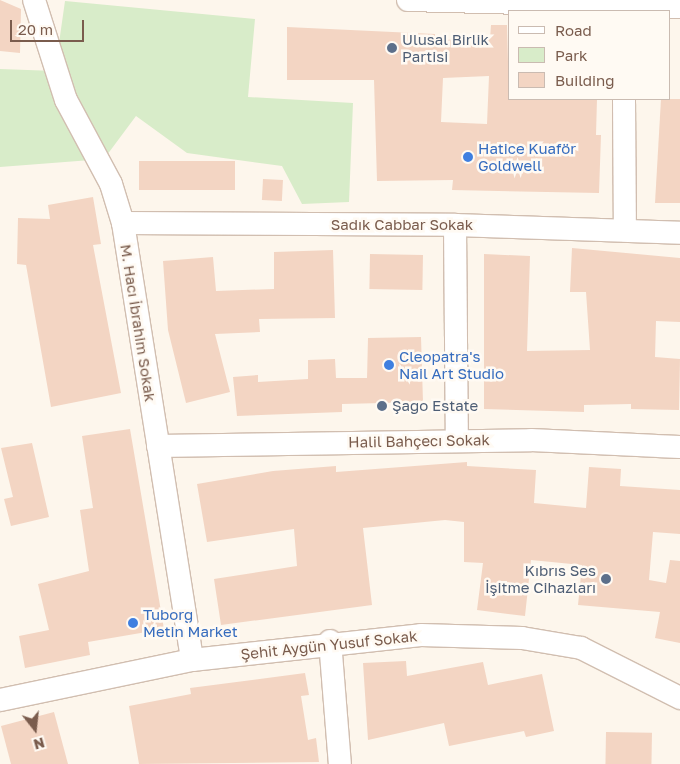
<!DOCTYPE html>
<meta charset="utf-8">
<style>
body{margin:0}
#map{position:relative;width:680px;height:764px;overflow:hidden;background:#fdf6ec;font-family:"Golos Text",sans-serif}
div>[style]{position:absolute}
.green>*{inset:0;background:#d8ecc9}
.building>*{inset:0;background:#f3d5c3;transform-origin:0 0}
.roads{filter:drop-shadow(1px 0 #d1beb0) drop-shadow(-1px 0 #d1beb0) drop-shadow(0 1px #d1beb0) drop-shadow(0 -1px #d1beb0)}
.street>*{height:22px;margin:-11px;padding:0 11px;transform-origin:11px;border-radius:11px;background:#fff}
.dots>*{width:14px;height:14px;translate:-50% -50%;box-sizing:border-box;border:2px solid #fffaf3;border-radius:50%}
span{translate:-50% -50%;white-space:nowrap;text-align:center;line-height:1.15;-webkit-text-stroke:5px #fffaf3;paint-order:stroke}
.service-label{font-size:15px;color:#4e5e75}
.left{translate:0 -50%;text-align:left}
.right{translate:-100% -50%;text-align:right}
.shop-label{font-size:15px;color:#366cbe}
.street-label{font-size:15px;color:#7a5c4d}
.legend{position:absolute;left:508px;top:10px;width:162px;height:90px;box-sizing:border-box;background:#fffaf3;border:1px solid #cabbb1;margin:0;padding:6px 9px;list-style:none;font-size:15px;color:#7a5c4d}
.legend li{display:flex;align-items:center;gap:10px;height:25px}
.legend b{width:25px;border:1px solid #cabbb1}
.north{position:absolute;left:10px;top:704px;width:50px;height:50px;-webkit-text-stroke:4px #fffaf3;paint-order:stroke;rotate:164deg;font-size:14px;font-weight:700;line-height:20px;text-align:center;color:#7a5c4d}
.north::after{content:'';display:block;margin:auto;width:18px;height:22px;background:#7a5c4d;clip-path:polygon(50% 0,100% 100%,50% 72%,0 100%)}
.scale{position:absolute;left:10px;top:20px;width:74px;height:22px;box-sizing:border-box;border:2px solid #7a5c4d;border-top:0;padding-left:6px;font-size:15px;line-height:18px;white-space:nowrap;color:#7a5c4d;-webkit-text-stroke:4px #fffaf3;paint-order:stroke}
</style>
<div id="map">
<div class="green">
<i style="clip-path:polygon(65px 1px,255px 19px,248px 97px,353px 103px,349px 202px,302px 204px,282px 166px,187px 153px,136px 116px,104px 159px,0 167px,0 69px,55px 71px)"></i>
</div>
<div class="building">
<i style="clip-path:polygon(0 0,21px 9px,20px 53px,0 51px)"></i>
<i style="clip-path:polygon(evenodd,491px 25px,507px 25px,509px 99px,597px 99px,596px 135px,601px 135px,599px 193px,452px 190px,453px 180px,377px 181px,374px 80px,287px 80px,287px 27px,435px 34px,435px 40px,490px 39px,491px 25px,489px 76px,487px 124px,441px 122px,443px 78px,489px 76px)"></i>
<i style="clip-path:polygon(661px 99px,680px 99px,680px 203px,655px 203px)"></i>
<i style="left:235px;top:161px;width:29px;height:96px;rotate:90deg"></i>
<i style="left:263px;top:179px;width:20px;height:21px;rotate:3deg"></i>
<i style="clip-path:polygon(93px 197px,101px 244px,93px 245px,121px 393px,51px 407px,26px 265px,17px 264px,18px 218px,50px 219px,48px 205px)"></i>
<i style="clip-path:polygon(572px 248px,680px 258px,680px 322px,656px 321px,655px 357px,680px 359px,679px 410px,631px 409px,631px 404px,584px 405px,584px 412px,484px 409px,484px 254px,530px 256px,527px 351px,590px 350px,586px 292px,570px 292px)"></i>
<i style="clip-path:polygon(333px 250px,335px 318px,259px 319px,260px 332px,215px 334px,230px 392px,186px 403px,168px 330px,163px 261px,213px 257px,216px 291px,274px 289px,274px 252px)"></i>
<i style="left:370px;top:254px;width:53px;height:35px;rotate:1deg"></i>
<i style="clip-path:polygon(421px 337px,423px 402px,342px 404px,342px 412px,237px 416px,233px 377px,258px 375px,258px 382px,308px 379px,308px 360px,335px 359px,336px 378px,367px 378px,368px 338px)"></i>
<i style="clip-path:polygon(130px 429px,164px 629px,88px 642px,90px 655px,25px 668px,19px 636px,49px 630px,38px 584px,89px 571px,80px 510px,93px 508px,82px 436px)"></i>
<i style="clip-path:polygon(32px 443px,49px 517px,11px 526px,4px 499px,13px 497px,1px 448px)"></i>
<i style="clip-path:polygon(467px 462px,467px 466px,536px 470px,534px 503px,586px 508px,589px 467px,621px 469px,620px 486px,680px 490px,680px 534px,653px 532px,649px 580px,666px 583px,670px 560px,680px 561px,680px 643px,655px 638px,660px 612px,578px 605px,582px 565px,531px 560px,525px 616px,477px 610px,483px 563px,464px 562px,464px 522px,445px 520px,363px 528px,372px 605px,221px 625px,214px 579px,297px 566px,294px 529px,207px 542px,197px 484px,273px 471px,336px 466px,336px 472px)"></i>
<i style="clip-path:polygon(406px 661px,407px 676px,483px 662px,488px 685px,542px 674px,554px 731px,526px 737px,524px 731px,449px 746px,444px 723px,368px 740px,363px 663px)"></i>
<i style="clip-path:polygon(305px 673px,309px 695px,301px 696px,308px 740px,316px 738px,319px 762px,139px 764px,129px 706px,191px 694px,190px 688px)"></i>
<i style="clip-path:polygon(54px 712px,68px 764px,11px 764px,1px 726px)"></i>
<i style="left:606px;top:732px;width:46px;height:32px;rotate:1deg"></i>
</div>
<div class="roads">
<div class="street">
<i style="left:34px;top:0;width:105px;rotate:72.3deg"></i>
<i style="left:66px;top:100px;width:95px;rotate:61.8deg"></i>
<i style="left:111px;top:184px;width:41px;rotate:72.9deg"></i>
<i style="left:123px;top:223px;width:442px;rotate:81deg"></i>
<i style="left:408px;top:0;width:272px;rotate:1.5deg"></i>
<i style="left:624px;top:99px;width:131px;rotate:89.6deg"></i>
<i style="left:123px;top:223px;width:332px;rotate:0.3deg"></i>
<i style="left:455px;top:225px;width:225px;rotate:2deg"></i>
<i style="left:455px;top:225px;width:215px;rotate:89.5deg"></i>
<i style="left:158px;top:446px;width:373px;rotate:-0.9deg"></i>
<i style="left:531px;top:440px;width:149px;rotate:2.7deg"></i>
<i style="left:330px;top:641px;width:123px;rotate:85.4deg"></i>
<i style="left:0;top:700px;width:196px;rotate:-11.8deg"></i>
<i style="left:192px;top:660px;width:230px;rotate:-6.2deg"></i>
<i style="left:421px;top:635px;width:101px;rotate:1.7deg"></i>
<i style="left:522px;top:638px;width:60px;rotate:9.6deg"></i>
<i style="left:581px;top:648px;width:111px;rotate:26.8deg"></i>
</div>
</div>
<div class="dots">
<i style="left:392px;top:48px;background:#5c6f8a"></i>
<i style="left:468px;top:157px;background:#3f7fe0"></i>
<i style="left:389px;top:365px;background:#3f7fe0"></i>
<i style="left:382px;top:406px;background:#5c6f8a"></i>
<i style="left:606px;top:579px;background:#5c6f8a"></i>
<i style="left:133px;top:623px;background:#3f7fe0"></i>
</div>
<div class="service-label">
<span class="left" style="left:402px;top:48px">Ulusal Birlik<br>Partisi</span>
<span class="left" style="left:392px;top:406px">Şago Estate</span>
<span class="right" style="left:596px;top:579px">Kıbrıs Ses<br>İşitme Cihazları</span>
</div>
<div class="shop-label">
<span class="left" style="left:478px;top:157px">Hatice Kuaför<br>Goldwell</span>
<span class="left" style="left:399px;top:365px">Cleopatra's<br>Nail Art Studio</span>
<span class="left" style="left:143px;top:623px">Tuborg<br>Metin Market</span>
</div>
<div class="street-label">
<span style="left:402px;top:225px">Sadık Cabbar Sokak</span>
<span style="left:138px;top:323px;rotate:81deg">M. Hacı İbrahim Sokak</span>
<span style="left:419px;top:441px;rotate:-1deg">Halil Bahçecı Sokak</span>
<span style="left:329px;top:645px;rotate:-6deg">Şehit Aygün Yusuf Sokak</span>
</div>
<ul class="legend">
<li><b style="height:6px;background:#fff"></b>Road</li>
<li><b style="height:14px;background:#d8ecc9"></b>Park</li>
<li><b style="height:14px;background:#f3d5c3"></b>Building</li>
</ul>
<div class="north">N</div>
<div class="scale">20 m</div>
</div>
